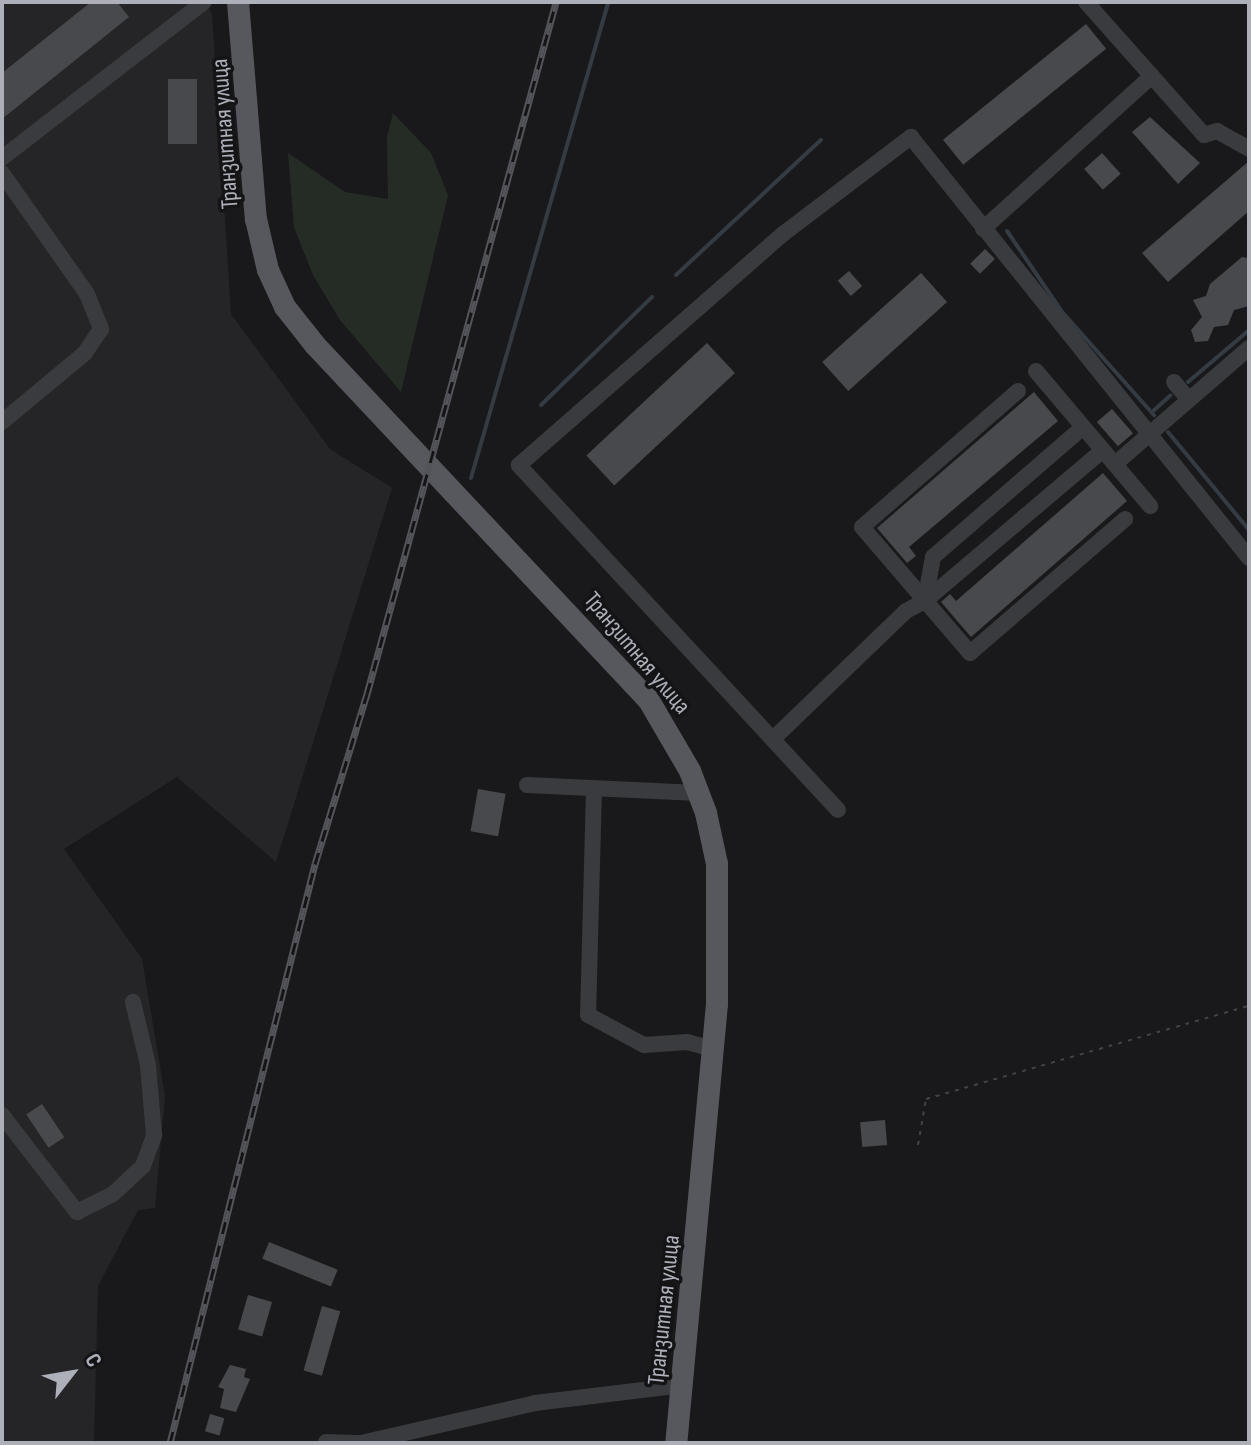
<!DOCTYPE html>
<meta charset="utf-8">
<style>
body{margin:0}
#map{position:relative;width:1251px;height:1445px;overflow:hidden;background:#19191b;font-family:"Sofia Sans Condensed",sans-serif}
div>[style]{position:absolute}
.built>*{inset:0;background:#252528}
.green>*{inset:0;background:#252c26}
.stream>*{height:4px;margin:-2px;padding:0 2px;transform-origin:2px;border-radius:2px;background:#343b42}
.building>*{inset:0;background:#48494d;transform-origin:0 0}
.path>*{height:2px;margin-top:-1px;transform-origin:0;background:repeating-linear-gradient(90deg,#404246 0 4px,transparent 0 10px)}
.minor>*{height:16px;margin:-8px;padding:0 8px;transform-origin:8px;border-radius:8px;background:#3a3b3f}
.major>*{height:22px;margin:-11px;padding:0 11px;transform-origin:11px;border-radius:11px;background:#57585e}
.rail>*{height:7px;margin-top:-3.5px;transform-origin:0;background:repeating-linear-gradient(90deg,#141416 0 12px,#54555a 0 24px);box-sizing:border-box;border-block:2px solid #54555a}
span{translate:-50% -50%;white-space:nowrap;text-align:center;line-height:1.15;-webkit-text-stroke:7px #141416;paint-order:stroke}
.street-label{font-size:24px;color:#adb0b9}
.frame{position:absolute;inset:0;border:4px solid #adb0b9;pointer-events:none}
.north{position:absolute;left:32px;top:1333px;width:80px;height:80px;-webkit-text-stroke:6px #141416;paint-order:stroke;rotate:59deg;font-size:22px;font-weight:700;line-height:32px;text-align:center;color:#adb0b9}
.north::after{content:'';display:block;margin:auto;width:28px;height:36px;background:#adb0b9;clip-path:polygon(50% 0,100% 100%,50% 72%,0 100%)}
</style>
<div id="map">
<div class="built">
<i style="clip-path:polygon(2px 2px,205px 2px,212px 14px,231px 314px,330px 449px,392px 488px,276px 862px,177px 777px,64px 849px,142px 959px,165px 1096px,155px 1208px,138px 1210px,98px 1286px,94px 1443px,2px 1443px)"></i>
</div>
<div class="green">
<i style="clip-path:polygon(393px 113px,431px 153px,448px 195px,401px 392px,340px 320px,313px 275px,294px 227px,288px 153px,345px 192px,388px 199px,387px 137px)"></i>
</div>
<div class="stream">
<i style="left:1007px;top:231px;width:99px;rotate:55.7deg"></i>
<i style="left:1063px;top:313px;width:137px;rotate:48.3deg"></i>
<i style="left:676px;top:275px;width:198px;rotate:-43deg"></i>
<i style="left:1188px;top:382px;width:80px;rotate:-40.4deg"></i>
<i style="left:541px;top:405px;width:155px;rotate:-44.2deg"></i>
<i style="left:1152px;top:412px;width:25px;rotate:-42deg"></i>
<i style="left:1168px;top:432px;width:127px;rotate:50.4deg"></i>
<i style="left:471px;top:478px;width:495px;rotate:-73.9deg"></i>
</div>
<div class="building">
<i style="clip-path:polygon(91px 2px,117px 2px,129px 17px,2px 119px,2px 73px)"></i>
<i style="left:1086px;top:24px;width:32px;height:184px;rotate:51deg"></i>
<i style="left:168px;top:79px;width:29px;height:65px"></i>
<i style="clip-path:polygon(1150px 117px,1200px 163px,1178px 184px,1132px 132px)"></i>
<i style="left:1102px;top:153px;width:28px;height:24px;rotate:48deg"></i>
<i style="clip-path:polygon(1249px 161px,1249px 211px,1168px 282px,1142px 253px)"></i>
<i style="left:985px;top:249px;width:14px;height:21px;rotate:45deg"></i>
<i style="clip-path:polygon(1242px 257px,1249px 258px,1249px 306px,1234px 310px,1228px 325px,1214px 327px,1208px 341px,1195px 342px,1191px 330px,1202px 317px,1193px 300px,1206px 296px,1210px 284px)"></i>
<i style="left:849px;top:271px;width:20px;height:15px;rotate:49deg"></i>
<i style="left:921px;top:273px;width:39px;height:133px;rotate:48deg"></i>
<i style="left:707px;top:343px;width:41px;height:165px;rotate:47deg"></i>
<i style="clip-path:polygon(1034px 392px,1058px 421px,909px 547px,916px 556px,907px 563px,877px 528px)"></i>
<i style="left:1112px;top:409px;width:32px;height:20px;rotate:49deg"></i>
<i style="clip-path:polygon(1103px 473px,1127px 501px,971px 637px,941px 602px,950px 594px,956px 601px)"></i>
<i style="left:478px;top:789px;width:28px;height:43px;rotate:10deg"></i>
<i style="left:42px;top:1104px;width:40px;height:19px;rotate:56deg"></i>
<i style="left:885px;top:1120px;width:25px;height:25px;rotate:85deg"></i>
<i style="left:269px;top:1242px;width:74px;height:18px;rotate:22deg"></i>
<i style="left:248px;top:1295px;width:25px;height:36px;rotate:16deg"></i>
<i style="left:322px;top:1306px;width:19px;height:67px;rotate:16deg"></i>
<i style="clip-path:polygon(230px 1365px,246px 1369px,244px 1377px,250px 1379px,236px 1412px,220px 1408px,224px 1389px,218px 1387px)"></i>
<i style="left:210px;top:1414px;width:15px;height:18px;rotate:16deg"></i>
</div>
<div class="path">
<i style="left:918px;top:1145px;width:47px;rotate:-80.1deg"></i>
<i style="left:926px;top:1099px;width:336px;rotate:-16.1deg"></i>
</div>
<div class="minor">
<i style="left:1086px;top:2px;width:178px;rotate:48.4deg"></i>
<i style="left:1204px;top:135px;width:14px;rotate:-17deg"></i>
<i style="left:1217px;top:131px;width:37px;rotate:29deg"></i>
<i style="left:2px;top:158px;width:255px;rotate:-37.7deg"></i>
<i style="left:2px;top:173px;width:148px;rotate:54.9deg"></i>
<i style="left:87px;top:294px;width:38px;rotate:68deg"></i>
<i style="left:101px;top:329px;width:29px;rotate:124deg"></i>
<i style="left:85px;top:353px;width:108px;rotate:140.3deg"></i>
<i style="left:983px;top:229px;width:228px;rotate:-42.2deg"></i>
<i style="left:1036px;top:371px;width:177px;rotate:49.8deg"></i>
<i style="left:1174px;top:382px;width:23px;rotate:50deg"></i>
<i style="left:1018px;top:391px;width:207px;rotate:138.9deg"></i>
<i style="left:862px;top:527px;width:166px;rotate:49.4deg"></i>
<i style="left:970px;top:653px;width:205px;rotate:-40.8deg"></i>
<i style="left:1115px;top:464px;width:177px;rotate:-40.9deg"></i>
<i style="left:925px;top:601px;width:45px;rotate:-79.7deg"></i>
<i style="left:933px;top:557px;width:198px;rotate:-40.9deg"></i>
<i style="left:773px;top:739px;width:185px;rotate:-43.9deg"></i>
<i style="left:906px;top:611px;width:21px;rotate:-28deg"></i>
<i style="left:925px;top:601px;width:233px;rotate:-40.3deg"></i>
<i style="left:527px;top:785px;width:171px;rotate:2.7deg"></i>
<i style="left:594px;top:788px;width:227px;rotate:91.5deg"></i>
<i style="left:588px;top:1015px;width:64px;rotate:28.2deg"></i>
<i style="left:644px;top:1045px;width:43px;rotate:-4deg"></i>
<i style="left:687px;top:1042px;width:28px;rotate:15deg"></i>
<i style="left:838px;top:810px;width:470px;rotate:-132.8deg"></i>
<i style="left:519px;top:465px;width:351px;rotate:-41.2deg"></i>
<i style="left:783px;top:234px;width:161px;rotate:-37.2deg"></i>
<i style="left:911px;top:137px;width:540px;rotate:51.24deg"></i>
<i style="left:2px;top:1115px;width:123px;rotate:52.3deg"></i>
<i style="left:77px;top:1212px;width:40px;rotate:-26.6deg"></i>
<i style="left:113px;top:1194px;width:41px;rotate:-43deg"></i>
<i style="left:143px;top:1166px;width:33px;rotate:-70deg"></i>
<i style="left:154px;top:1135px;width:70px;rotate:-94.9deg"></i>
<i style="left:148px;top:1065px;width:65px;rotate:-103.4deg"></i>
<i style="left:326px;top:1442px;width:35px;rotate:2deg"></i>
<i style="left:361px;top:1443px;width:179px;rotate:-12.9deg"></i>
<i style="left:535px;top:1403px;width:149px;rotate:-6.9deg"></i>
</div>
<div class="major">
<i style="left:238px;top:2px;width:218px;rotate:85.3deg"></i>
<i style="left:256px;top:219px;width:52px;rotate:76.8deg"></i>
<i style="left:268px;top:270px;width:41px;rotate:65.3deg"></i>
<i style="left:285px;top:307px;width:48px;rotate:51.7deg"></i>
<i style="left:315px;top:345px;width:486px;rotate:46.8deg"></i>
<i style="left:648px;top:699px;width:83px;rotate:59.7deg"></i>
<i style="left:690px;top:771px;width:45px;rotate:69.1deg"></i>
<i style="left:706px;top:813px;width:52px;rotate:77.8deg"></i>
<i style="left:717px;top:864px;width:140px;rotate:90deg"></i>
<i style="left:717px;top:1004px;width:441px;rotate:95.3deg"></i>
</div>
<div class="rail">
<i style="left:170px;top:1443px;width:597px;rotate:-75.94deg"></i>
<i style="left:315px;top:864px;width:178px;rotate:-73deg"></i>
<i style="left:367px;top:694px;width:717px;rotate:-74.72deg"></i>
</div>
<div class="street-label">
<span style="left:225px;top:134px;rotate:-94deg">Транзитная улица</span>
<span style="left:637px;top:653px;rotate:50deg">Транзитная улица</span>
<span style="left:664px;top:1310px;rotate:-84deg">Транзитная улица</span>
</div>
<div class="frame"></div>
<div class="north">С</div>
</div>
